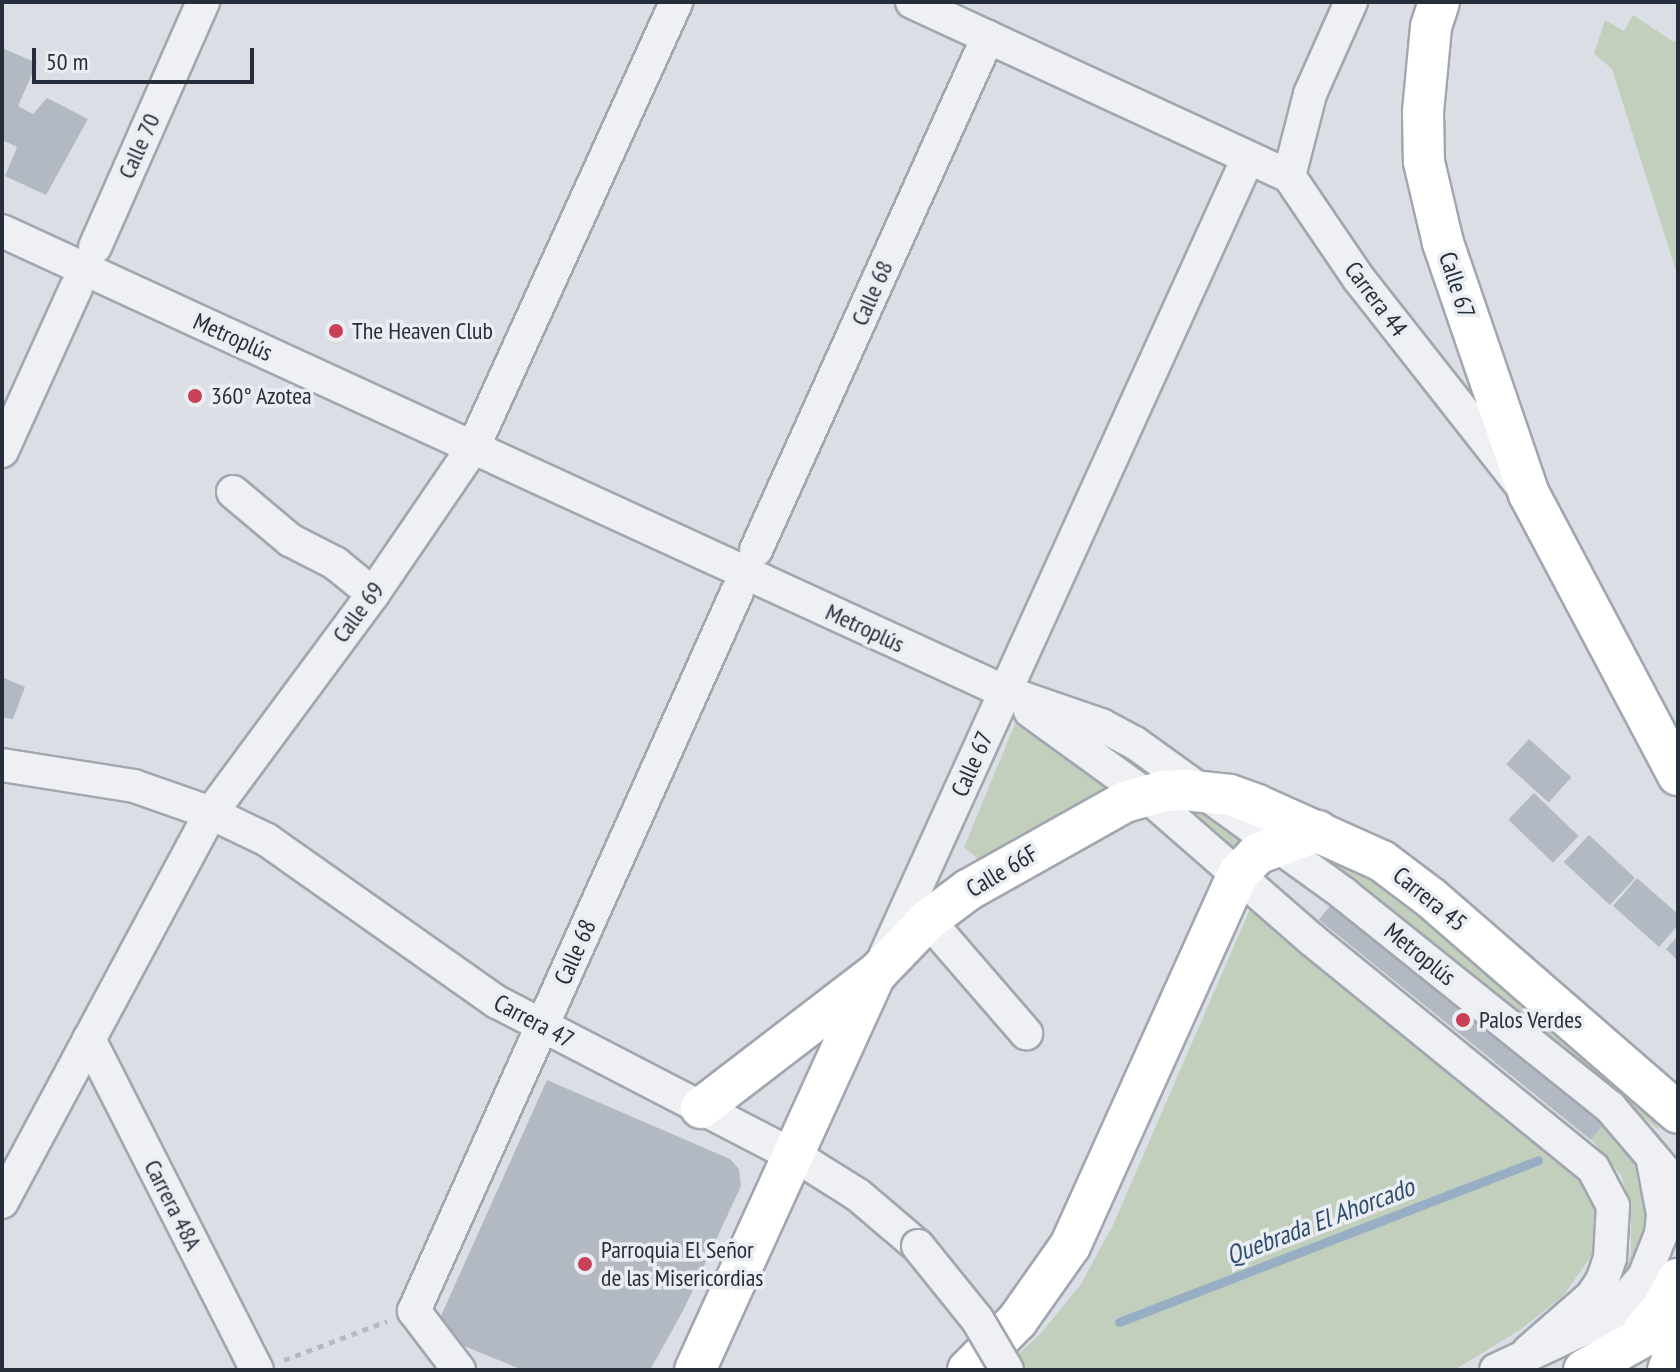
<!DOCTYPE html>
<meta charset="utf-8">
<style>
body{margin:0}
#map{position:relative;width:1680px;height:1372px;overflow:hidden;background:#dbdfe5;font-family:"PT Sans Narrow",sans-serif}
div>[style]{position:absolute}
.green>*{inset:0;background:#c2cfbd}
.stream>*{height:9px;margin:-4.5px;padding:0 4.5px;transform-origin:4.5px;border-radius:4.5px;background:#97aec5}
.building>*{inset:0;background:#b3b9c2;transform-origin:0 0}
.path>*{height:5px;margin-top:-2.5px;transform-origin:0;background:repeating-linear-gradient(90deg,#b6bac0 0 6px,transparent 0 12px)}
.roads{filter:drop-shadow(2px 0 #a1a6af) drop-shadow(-2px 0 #a1a6af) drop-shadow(0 2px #a1a6af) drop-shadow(0 -2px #a1a6af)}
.minor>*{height:32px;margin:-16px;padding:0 16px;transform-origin:16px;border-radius:16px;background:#eef0f4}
.major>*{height:40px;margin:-20px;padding:0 20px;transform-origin:20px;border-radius:20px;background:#fff}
.bridges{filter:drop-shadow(2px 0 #a1a6af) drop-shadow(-2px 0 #a1a6af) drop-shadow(0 2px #a1a6af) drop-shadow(0 -2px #a1a6af)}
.minor-bridge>*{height:32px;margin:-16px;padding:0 16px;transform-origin:16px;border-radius:16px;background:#eef0f4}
.dots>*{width:22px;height:22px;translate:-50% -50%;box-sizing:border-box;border:4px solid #eaeef3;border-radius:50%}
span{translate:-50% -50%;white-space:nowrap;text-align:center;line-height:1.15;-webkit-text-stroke:7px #eaeef3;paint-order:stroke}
.street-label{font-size:24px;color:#262e3b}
.poi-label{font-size:24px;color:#262e3b}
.left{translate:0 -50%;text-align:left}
.water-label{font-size:26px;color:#314d6d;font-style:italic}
.frame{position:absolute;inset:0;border:4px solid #262e3b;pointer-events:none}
.scale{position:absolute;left:32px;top:48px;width:222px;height:36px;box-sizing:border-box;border:4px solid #262e3b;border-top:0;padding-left:10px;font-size:24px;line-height:28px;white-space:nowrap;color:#262e3b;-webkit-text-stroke:6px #eaeef3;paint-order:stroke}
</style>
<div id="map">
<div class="green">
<i style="clip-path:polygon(1633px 15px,1674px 42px,1678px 37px,1678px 277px,1612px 69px,1594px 54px,1605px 20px,1624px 31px)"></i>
<i style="clip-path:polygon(1015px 724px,1111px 788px,981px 861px,964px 847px)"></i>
<i style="clip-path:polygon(1200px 805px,1251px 844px,1238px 856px,1177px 810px)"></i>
<i style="clip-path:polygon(1328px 853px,1369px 868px,1655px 1118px,1659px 1130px,1372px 895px,1322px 860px)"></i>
<i style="clip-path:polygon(1250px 909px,1569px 1161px,1587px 1186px,1602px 1218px,1592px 1255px,1563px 1296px,1520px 1330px,1454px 1370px,1001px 1370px,1041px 1333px,1081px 1284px,1113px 1225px)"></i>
<i style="clip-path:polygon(1606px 1121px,1640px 1169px,1646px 1195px,1647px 1228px,1637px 1259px,1611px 1296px,1631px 1254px,1631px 1214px,1622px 1177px,1591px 1139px)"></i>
</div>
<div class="stream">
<i style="left:1119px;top:1322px;width:449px;rotate:-21.1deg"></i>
</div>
<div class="building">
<i style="clip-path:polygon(2px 48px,37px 63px,18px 106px,33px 114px,47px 98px,88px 119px,46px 195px,5px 176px,17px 147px,2px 140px)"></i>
<i style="clip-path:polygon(2px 677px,25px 687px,13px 719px,2px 717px)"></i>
<i style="left:1529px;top:739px;width:57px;height:34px;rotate:42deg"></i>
<i style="left:1534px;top:793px;width:62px;height:37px;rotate:44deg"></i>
<i style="left:1589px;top:835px;width:63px;height:37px;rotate:43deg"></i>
<i style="clip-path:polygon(1637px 878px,1678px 914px,1678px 925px,1659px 947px,1613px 906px)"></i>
<i style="left:1334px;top:901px;width:350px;height:24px;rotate:39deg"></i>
<i style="clip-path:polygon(1678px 936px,1678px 961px,1666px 949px)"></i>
<i style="clip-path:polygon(547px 1080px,730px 1159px,739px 1169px,741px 1186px,684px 1309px,650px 1370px,523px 1370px,459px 1344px,436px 1327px)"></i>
</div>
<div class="path">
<i style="left:284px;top:1360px;width:110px;rotate:-20.7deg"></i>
</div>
<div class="roads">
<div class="minor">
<i style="left:912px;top:2px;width:415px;rotate:24.8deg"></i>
<i style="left:1289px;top:176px;width:125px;rotate:55.8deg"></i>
<i style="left:1359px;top:279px;width:257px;rotate:51.8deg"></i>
<i style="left:1289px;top:176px;width:85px;rotate:-75.6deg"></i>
<i style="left:1310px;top:94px;width:101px;rotate:-66deg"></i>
<i style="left:2px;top:231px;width:1104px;rotate:24.68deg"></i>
<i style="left:1005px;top:692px;width:102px;rotate:19deg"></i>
<i style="left:1101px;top:725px;width:38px;rotate:28deg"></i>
<i style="left:1135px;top:743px;width:258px;rotate:35.8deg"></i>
<i style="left:1344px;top:894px;width:341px;rotate:38.7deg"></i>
<i style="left:1610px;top:1107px;width:105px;rotate:49.6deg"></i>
<i style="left:95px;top:247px;width:268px;rotate:-66.2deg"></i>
<i style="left:2px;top:451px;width:179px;rotate:-65.6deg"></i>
<i style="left:233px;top:492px;width:75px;rotate:40.1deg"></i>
<i style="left:290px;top:540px;width:51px;rotate:27.1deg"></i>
<i style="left:335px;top:563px;width:49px;rotate:39.2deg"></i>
<i style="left:756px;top:550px;width:563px;rotate:-65.67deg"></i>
<i style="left:1030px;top:711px;width:143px;rotate:35.9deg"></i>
<i style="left:1146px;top:795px;width:219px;rotate:41.1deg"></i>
<i style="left:1311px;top:939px;width:363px;rotate:39.1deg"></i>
<i style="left:1593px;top:1168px;width:43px;rotate:62.2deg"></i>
<i style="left:1613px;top:1206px;width:52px;rotate:93.3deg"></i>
<i style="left:1610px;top:1258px;width:24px;rotate:109deg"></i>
<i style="left:1602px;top:1281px;width:18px;rotate:124deg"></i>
<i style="left:1592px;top:1296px;width:84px;rotate:138.9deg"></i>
<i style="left:2px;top:765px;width:134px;rotate:9deg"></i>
<i style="left:134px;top:786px;width:82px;rotate:19.3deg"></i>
<i style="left:211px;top:813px;width:62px;rotate:25.7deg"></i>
<i style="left:267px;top:840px;width:281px;rotate:35.2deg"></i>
<i style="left:497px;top:1002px;width:349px;rotate:27.4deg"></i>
<i style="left:807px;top:1163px;width:60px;rotate:32.1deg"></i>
<i style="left:858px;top:1195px;width:79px;rotate:40.4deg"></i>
<i style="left:928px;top:920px;width:150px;rotate:49.1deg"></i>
<i style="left:885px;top:956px;width:877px;rotate:-65.54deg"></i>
<i style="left:89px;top:1039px;width:371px;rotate:63.1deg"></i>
<i style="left:2px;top:1202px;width:442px;rotate:-61.8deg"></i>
<i style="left:211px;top:813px;width:272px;rotate:-53.5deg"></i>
<i style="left:373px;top:594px;width:179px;rotate:-55.7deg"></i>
<i style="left:474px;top:446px;width:488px;rotate:-65.5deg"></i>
<i style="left:459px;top:1370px;width:74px;rotate:-127.3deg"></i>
<i style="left:414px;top:1311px;width:788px;rotate:-65.81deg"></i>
<i style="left:1496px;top:1370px;width:125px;rotate:-25.1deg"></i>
<i style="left:1609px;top:1317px;width:53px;rotate:-48.8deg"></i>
<i style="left:1644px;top:1277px;width:46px;rotate:-68.4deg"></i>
<i style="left:1661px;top:1234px;width:20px;rotate:-84deg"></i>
<i style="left:1663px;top:1214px;width:54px;rotate:-100.7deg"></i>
</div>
<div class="major">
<i style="left:1439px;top:2px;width:26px;rotate:108deg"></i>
<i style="left:1431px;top:27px;width:85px;rotate:95.4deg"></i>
<i style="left:1423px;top:112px;width:50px;rotate:88.9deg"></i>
<i style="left:1424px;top:162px;width:83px;rotate:76.8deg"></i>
<i style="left:1443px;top:243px;width:265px;rotate:71.1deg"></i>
<i style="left:1529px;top:494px;width:318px;rotate:62.1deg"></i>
<i style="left:701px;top:1108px;width:222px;rotate:-37.5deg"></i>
<i style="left:877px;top:973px;width:74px;rotate:-46.1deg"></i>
<i style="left:928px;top:920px;width:50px;rotate:-36.9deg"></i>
<i style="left:968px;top:890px;width:180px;rotate:-29.3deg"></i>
<i style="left:1125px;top:802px;width:41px;rotate:-15.8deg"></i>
<i style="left:1164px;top:791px;width:20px;rotate:-3deg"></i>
<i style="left:1184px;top:790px;width:46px;rotate:6.2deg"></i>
<i style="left:1230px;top:795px;width:29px;rotate:20deg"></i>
<i style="left:1257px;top:805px;width:137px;rotate:24.1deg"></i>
<i style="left:1382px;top:861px;width:61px;rotate:37.1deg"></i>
<i style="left:1431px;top:898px;width:327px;rotate:41deg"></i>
<i style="left:1642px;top:1332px;width:33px;rotate:-50deg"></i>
<i style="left:1663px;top:1307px;width:32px;rotate:-62deg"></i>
<i style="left:695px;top:1370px;width:429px;rotate:-65.5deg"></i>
<i style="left:968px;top:1370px;width:69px;rotate:-45deg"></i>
<i style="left:1017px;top:1321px;width:92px;rotate:-54.8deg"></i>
<i style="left:1070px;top:1246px;width:408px;rotate:-65.7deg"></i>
<i style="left:1238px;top:874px;width:28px;rotate:-46deg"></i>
<i style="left:1257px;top:854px;width:65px;rotate:-20.7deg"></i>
<i style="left:1584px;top:1370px;width:108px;rotate:-29.4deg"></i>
<i style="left:1668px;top:1370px;width:30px;rotate:-70deg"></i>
</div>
</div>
<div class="bridges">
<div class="minor-bridge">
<i style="left:918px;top:1246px;width:94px;rotate:51.1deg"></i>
<i style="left:977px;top:1319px;width:59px;rotate:59.5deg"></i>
</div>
</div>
<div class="dots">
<i style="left:336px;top:331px;background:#c94157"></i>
<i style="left:195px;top:396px;background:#c94157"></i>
<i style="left:1463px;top:1020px;background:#c94157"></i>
<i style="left:585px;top:1264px;background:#c94157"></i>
</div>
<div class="street-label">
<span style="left:139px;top:146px;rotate:-66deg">Calle 70</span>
<span style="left:1457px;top:285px;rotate:72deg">Calle 67</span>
<span style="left:872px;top:293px;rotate:-66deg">Calle 68</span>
<span style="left:1376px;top:299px;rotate:53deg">Carrera 44</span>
<span style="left:233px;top:337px;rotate:24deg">Metroplús</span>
<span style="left:358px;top:612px;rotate:-54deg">Calle 69</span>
<span style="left:865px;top:628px;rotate:25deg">Metroplús</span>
<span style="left:972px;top:764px;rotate:-66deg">Calle 67</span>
<span style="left:1002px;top:871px;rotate:-31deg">Calle 66F</span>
<span style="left:1430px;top:899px;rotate:39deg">Carrera 45</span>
<span style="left:575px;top:952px;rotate:-66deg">Calle 68</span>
<span style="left:1420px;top:954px;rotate:39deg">Metroplús</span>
<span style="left:534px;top:1021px;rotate:28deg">Carrera 47</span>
<span style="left:173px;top:1205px;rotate:63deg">Carrera 48A</span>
</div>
<div class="poi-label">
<span class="left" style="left:352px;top:331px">The Heaven Club</span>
<span class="left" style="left:211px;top:396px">360° Azotea</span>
<span class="left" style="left:1479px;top:1020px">Palos Verdes</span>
<span class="left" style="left:601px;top:1264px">Parroquia El Señor<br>de las Misericordias</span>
</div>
<div class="water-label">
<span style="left:1320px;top:1221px;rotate:-21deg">Quebrada El Ahorcado</span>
</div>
<div class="frame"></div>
<div class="scale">50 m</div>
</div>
